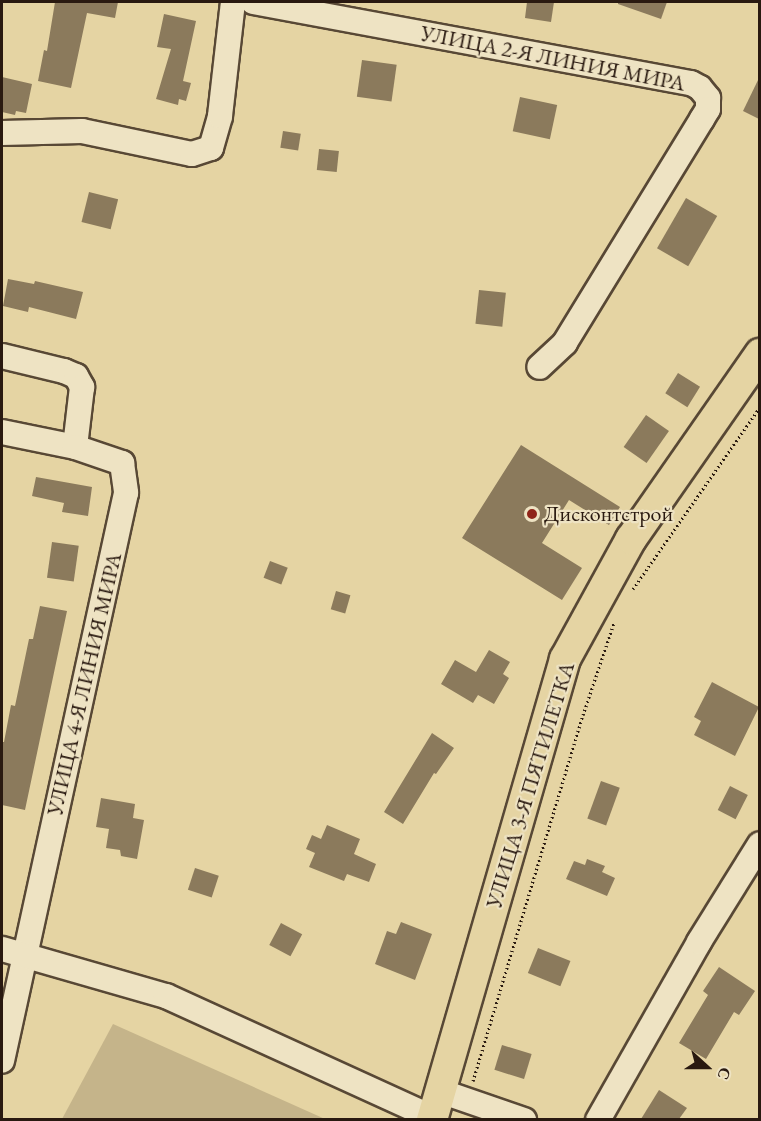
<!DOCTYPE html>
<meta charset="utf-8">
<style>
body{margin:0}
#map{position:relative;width:761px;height:1121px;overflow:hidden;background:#e5d4a3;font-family:"EB Garamond",serif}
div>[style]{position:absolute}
.green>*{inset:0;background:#c5b48a}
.building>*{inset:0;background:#8b7a5c;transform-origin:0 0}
.path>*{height:3px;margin-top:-1.5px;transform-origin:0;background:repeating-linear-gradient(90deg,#291910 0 1.5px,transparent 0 4.5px)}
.roads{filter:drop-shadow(2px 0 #584835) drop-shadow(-2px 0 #584835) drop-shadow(0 2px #584835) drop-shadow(0 -2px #584835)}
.minor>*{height:24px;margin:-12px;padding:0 12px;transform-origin:12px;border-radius:12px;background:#eee3c3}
.major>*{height:30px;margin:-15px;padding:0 15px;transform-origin:15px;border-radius:15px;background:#e5d4a3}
.dots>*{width:16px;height:16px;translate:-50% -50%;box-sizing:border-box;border:3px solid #eee3c3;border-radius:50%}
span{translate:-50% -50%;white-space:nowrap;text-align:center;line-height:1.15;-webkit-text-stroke:4.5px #eee3c3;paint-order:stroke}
.street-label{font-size:22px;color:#291910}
.poi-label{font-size:22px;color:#291910}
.left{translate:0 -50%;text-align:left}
.frame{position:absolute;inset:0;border:3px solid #291910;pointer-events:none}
.north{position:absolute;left:677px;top:1037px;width:60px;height:60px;-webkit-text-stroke:4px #eee3c3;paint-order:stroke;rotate:111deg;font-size:16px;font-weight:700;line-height:24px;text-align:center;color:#291910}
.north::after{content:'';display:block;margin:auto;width:21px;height:27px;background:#291910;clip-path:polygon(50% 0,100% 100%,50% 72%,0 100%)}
</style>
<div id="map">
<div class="green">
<i style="clip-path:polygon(113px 1024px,325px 1119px,62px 1119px)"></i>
</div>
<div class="building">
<i style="clip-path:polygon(55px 2px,118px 2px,115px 18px,87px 13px,71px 88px,38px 81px,44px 50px,47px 51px)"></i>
<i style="clip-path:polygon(527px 2px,554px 2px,551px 22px,525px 18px)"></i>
<i style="clip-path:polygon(618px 2px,667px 2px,661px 19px,618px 4px)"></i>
<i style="clip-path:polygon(164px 14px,196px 21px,183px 81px,191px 83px,186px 101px,179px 99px,178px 105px,156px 99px,171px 49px,157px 47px)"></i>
<i style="left:362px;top:60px;width:35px;height:37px;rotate:8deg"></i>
<i style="clip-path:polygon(2px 77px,32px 84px,26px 113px,16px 111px,15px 115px,2px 112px)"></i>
<i style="clip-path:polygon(759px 78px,759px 119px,743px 111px)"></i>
<i style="left:520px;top:97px;width:38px;height:35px;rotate:12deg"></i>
<i style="left:283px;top:131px;width:18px;height:17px;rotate:9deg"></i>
<i style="left:319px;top:149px;width:20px;height:21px;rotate:6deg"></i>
<i style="left:89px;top:192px;width:30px;height:31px;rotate:14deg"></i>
<i style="left:686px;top:198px;width:36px;height:58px;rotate:30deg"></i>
<i style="clip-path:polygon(8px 279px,34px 284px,35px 281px,83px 292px,76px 319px,29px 307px,28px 312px,3px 306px)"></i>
<i style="left:479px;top:290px;width:27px;height:34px;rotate:6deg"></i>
<i style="left:678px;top:373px;width:26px;height:24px;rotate:32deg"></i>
<i style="left:646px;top:415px;width:28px;height:39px;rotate:35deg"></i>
<i style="clip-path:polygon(521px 445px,620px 507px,609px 525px,569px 500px,542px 543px,582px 568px,562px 600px,462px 538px)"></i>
<i style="clip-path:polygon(36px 477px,92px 487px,88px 516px,62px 512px,64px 503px,32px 496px)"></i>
<i style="left:52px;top:542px;width:27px;height:36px;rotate:8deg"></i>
<i style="left:270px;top:561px;width:19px;height:18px;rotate:21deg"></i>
<i style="left:336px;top:591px;width:15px;height:19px;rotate:16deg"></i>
<i style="clip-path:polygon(40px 606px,67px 611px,25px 810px,2px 805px,2px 742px,4px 742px,11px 705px,15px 706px,29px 639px,33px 639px)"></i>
<i style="clip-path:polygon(489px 650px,510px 662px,503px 674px,509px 678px,494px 704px,478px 695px,473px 703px,441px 684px,455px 660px,476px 672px)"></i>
<i style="clip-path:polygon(712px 682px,759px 707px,735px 756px,694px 735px,701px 721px,694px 717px)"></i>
<i style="clip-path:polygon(432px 733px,454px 748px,436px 774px,434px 773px,403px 824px,384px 812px)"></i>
<i style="left:601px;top:781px;width:20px;height:40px;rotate:20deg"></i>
<i style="left:730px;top:786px;width:20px;height:27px;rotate:27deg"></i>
<i style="clip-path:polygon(101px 798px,135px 804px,133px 818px,144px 820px,137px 859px,121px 856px,120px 850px,106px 848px,109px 829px,96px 827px)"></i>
<i style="clip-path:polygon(327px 825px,360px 839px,354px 854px,376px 864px,369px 882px,347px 874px,344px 881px,309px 867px,315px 853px,306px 849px,312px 835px,321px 839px)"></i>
<i style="clip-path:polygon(587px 859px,605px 866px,602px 872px,615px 878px,607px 896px,566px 879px,574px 861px,585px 865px)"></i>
<i style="left:195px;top:868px;width:25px;height:23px;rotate:18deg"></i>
<i style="clip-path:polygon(401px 922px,432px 934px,415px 980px,375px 964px,387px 931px,396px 934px)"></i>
<i style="left:281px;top:923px;width:24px;height:25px;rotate:28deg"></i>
<i style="left:538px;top:948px;width:35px;height:27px;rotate:22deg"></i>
<i style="clip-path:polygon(719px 967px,755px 991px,739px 1015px,734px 1012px,706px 1059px,679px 1043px,708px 995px,703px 991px)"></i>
<i style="left:502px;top:1045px;width:31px;height:26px;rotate:17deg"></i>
<i style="clip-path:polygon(659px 1090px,687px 1108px,679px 1119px,641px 1119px)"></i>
</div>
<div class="path">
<i style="left:633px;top:589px;width:222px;rotate:-55.1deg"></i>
<i style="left:473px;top:1081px;width:382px;rotate:-73.3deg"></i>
<i style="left:583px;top:715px;width:97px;rotate:-71.4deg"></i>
</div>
<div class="roads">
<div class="minor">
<i style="left:253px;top:2px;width:445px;rotate:10.5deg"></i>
<i style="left:691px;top:83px;width:10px;rotate:29deg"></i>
<i style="left:700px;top:88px;width:13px;rotate:51deg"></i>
<i style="left:708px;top:98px;width:11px;rotate:90deg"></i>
<i style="left:708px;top:109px;width:12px;rotate:121deg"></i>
<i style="left:702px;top:119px;width:263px;rotate:121.5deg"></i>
<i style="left:565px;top:343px;width:35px;rotate:137deg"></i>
<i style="left:2px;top:133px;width:80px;rotate:-1.4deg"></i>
<i style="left:82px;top:131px;width:112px;rotate:11.8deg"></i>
<i style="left:192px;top:154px;width:20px;rotate:-18deg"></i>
<i style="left:211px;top:148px;width:33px;rotate:-74deg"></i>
<i style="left:220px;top:116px;width:115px;rotate:-83.5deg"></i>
<i style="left:2px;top:356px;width:64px;rotate:13.6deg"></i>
<i style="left:64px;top:371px;width:13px;rotate:23deg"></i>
<i style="left:76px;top:376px;width:13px;rotate:61deg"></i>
<i style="left:82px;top:387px;width:60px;rotate:96.7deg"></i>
<i style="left:2px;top:432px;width:75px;rotate:11.6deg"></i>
<i style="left:75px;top:447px;width:50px;rotate:18.8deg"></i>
<i style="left:122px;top:463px;width:30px;rotate:82deg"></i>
<i style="left:126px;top:493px;width:581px;rotate:102.32deg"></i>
<i style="left:2px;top:949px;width:171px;rotate:16deg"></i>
<i style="left:166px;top:996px;width:292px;rotate:24.5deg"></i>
<i style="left:440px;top:1091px;width:89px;rotate:19deg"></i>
<i style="left:598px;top:1120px;width:205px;rotate:-60.4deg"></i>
<i style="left:699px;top:942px;width:115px;rotate:-58.1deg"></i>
</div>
<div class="major">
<i style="left:432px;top:1120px;width:480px;rotate:-73.9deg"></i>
<i style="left:565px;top:659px;width:137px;rotate:-61.2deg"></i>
<i style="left:631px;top:539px;width:226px;rotate:-55.1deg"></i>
</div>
</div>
<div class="dots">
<i style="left:532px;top:514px;background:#8f2418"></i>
</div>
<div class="street-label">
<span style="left:553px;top:58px;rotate:11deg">УЛИЦА 2-Я ЛИНИЯ МИРА</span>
<span style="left:84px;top:684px;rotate:-77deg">УЛИЦА 4-Я ЛИНИЯ МИРА</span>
<span style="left:530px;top:785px;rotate:-73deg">УЛИЦА 3-Я ПЯТИЛЕТКА</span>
</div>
<div class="poi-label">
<span class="left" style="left:544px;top:514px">Дисконтстрой</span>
</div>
<div class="frame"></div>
<div class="north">С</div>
</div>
